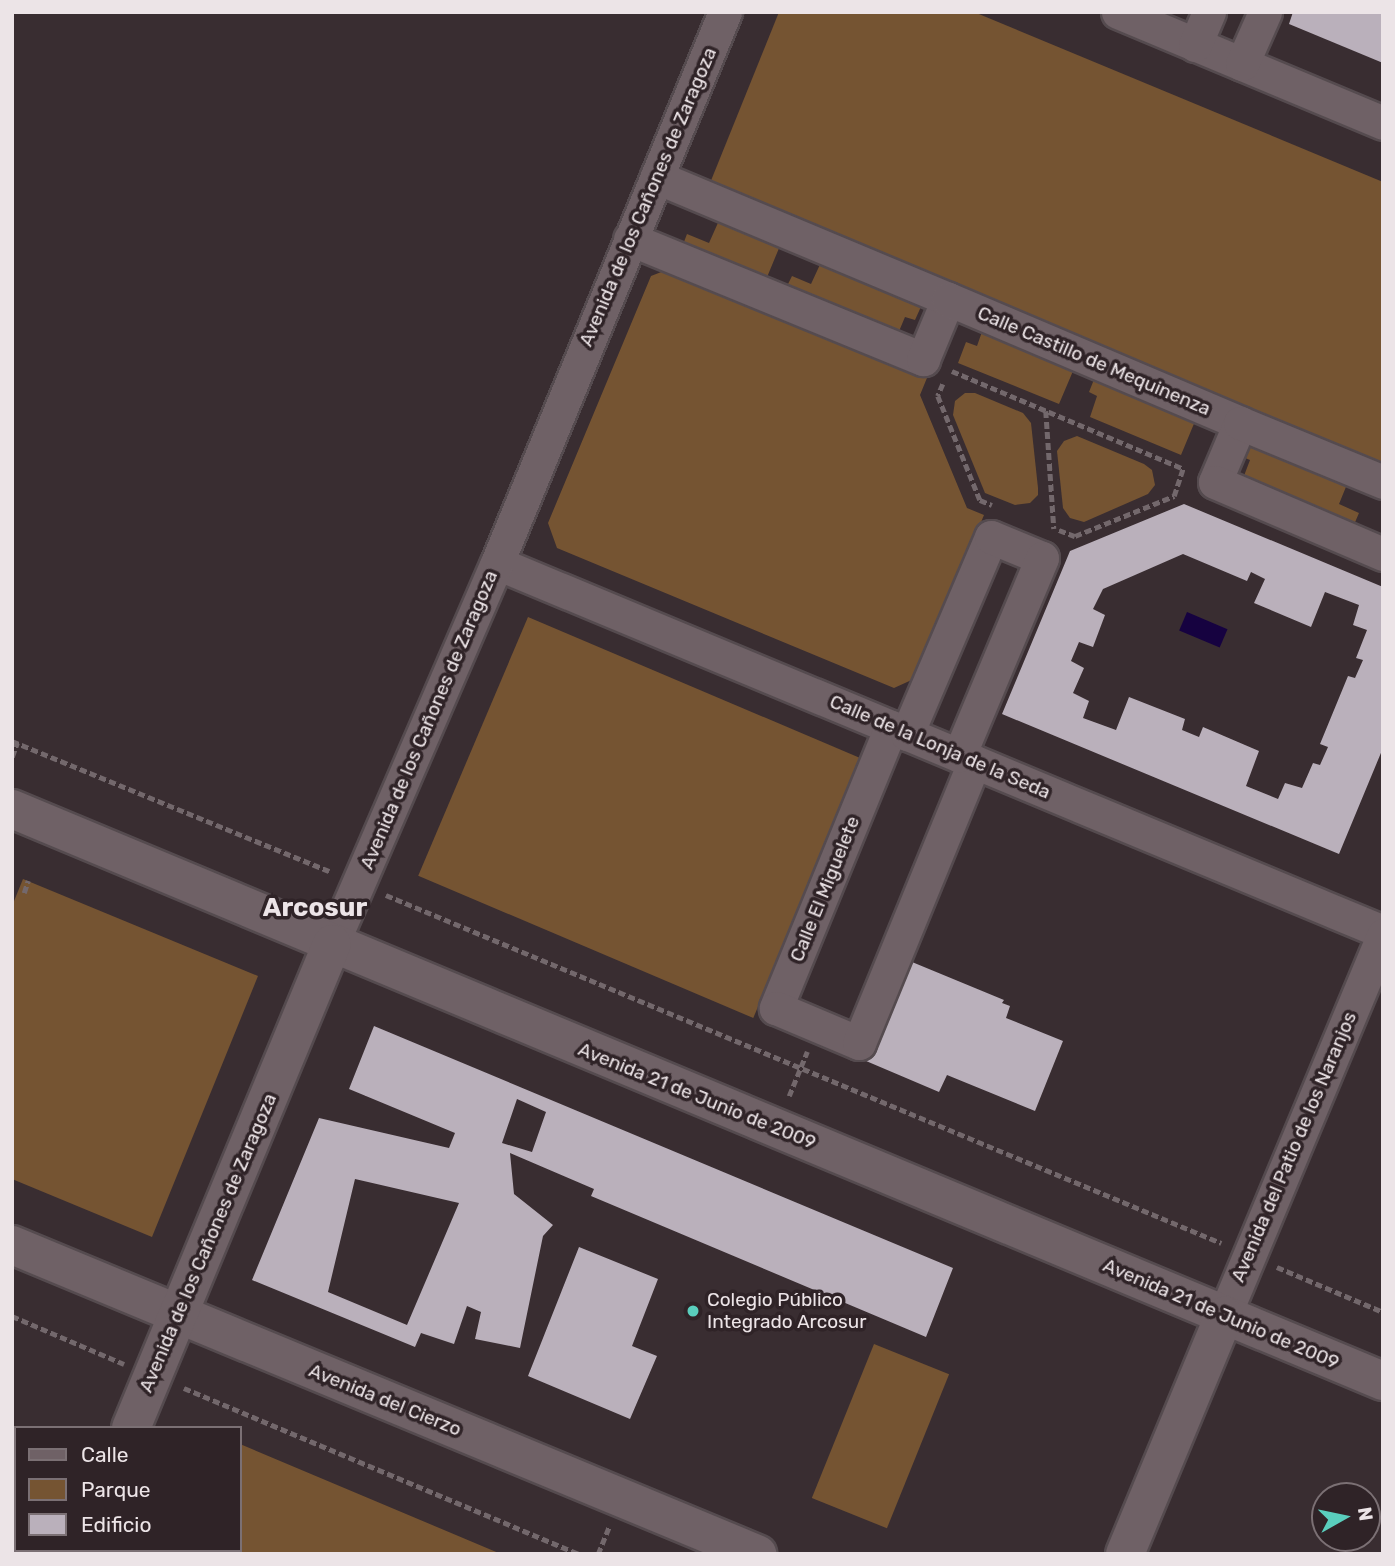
<!DOCTYPE html>
<meta charset="utf-8">
<style>
body{margin:0}
#map{position:relative;width:1395px;height:1566px;overflow:hidden;background:#392d31;font-family:Rubik,sans-serif}
div>[style]{position:absolute}
.green>*{inset:0;background:#755432;transform-origin:0 0}
.water>*{inset:0;background:#160240;transform-origin:0 0}
.building>*{inset:0;background:#bab0bb}
.path>*{height:4.5px;margin-top:-2.25px;transform-origin:0;background:repeating-linear-gradient(90deg,#73686c 0 7px,transparent 0 10.5px)}
.roads{filter:drop-shadow(2px 0 #554b4f) drop-shadow(-2px 0 #554b4f) drop-shadow(0 2px #554b4f) drop-shadow(0 -2px #554b4f)}
.street>*{height:33px;margin:-16.5px;padding:0 16.5px;transform-origin:16.5px;border-radius:16.5px;background:#6f6166}
.secondary>*{height:38px;margin:-19px;padding:0 19px;transform-origin:19px;border-radius:19px;background:#6f6166}
.dots>*{width:19px;height:19px;translate:-50% -50%;box-sizing:border-box;border:4px solid #2f2327;border-radius:50%}
span{translate:-50% -50%;white-space:nowrap;text-align:center;line-height:1.15;-webkit-text-stroke:7px #2f2327;paint-order:stroke}
.street-label{font-size:19px;color:#ece4e7}
.poi-label{font-size:19px;color:#ece4e7}
.left{translate:0 -50%;text-align:left}
.district-label{font-size:26px;color:#ece4e7;font-weight:700}
.frame{position:absolute;inset:0;border:14px solid #ece4e7;pointer-events:none}
.legend{position:absolute;left:14px;top:1426px;width:228px;height:126px;box-sizing:border-box;background:#2f2327;border:2px solid #7b7074;margin:0;padding:9px 12px;list-style:none;font-size:21px;color:#ece4e7}
.legend li{display:flex;align-items:center;gap:14px;height:35px}
.legend b{width:35px;border:2px solid #7b7074}
.north{position:absolute;left:1311px;top:1482px;width:70px;height:70px;box-sizing:border-box;background:#2f2327;border:2px solid #7b7074;border-radius:50%;rotate:81deg;font-size:19px;font-weight:700;line-height:28px;text-align:center;color:#ece4e7}
.north::after{content:'';display:block;margin:auto;width:24px;height:32px;background:#5acebd;clip-path:polygon(50% 0,100% 100%,50% 72%,0 100%)}
</style>
<div id="map">
<div class="green">
<i style="clip-path:polygon(779px 12px,974px 12px,1383px 182px,1383px 468px,708px 188px)"></i>
<i style="clip-path:polygon(721px 216px,782px 241px,765px 282px,682px 247px,687px 234px,709px 243px)"></i>
<i style="clip-path:polygon(823px 258px,924px 300px,915px 320px,905px 317px,897px 336px,785px 290px,792px 276px,811px 284px)"></i>
<i style="clip-path:polygon(674px 267px,929px 373px,920px 395px,967px 508px,984px 515px,916px 678px,894px 688px,557px 548px,548px 523px,651px 276px)"></i>
<i style="clip-path:polygon(984px 326px,1076px 364px,1059px 404px,958px 363px,966px 342px,977px 346px)"></i>
<i style="clip-path:polygon(1097px 372px,1198px 414px,1181px 455px,1090px 417px,1097px 396px,1089px 392px)"></i>
<i style="clip-path:polygon(965px 393px,975px 393px,1023px 413px,1031px 423px,1038px 488px,1038px 495px,1030px 503px,1015px 505px,985px 493px,953px 415px,955px 401px)"></i>
<i style="clip-path:polygon(1248px 435px,1350px 477px,1339px 504px,1359px 513px,1353px 527px,1242px 481px,1250px 460px,1240px 456px)"></i>
<i style="clip-path:polygon(1077px 436px,1144px 464px,1152px 470px,1155px 485px,1148px 494px,1084px 522px,1070px 518px,1063px 508px,1057px 451px,1064px 441px)"></i>
<i style="left:528px;top:617px;width:364px;height:281px;rotate:23deg"></i>
<i style="clip-path:polygon(23px 879px,258px 976px,152px 1237px,12px 1179px,12px 906px)"></i>
<i style="left:874px;top:1344px;width:81px;height:166px;rotate:22deg"></i>
<i style="clip-path:polygon(240px 1444px,501px 1554px,137px 1554px,139px 1550px,240px 1550px)"></i>
</div>
<div class="water">
<i style="left:1187px;top:612px;width:44px;height:20px;rotate:23deg"></i>
</div>
<div class="building">
<i style="clip-path:polygon(1293px 12px,1383px 12px,1383px 63px,1289px 24px)"></i>
<i style="clip-path:polygon(evenodd,1184px 504px,1383px 587px,1383px 748px,1339px 854px,1002px 714px,1070px 551px,1184px 504px,1183px 554px,1247px 581px,1251px 572px,1265px 579px,1254px 603px,1311px 627px,1325px 592px,1359px 605px,1353px 625px,1367px 630px,1356px 658px,1363px 660px,1355px 678px,1348px 676px,1320px 744px,1328px 747px,1320px 765px,1313px 763px,1302px 788px,1285px 783px,1278px 799px,1246px 786px,1259px 751px,1203px 727px,1199px 737px,1182px 730px,1185px 719px,1129px 697px,1116px 730px,1083px 718px,1089px 701px,1073px 693px,1084px 668px,1071px 661px,1079px 642px,1093px 647px,1105px 615px,1093px 609px,1103px 589px,1183px 554px)"></i>
<i style="clip-path:polygon(899px 962px,910px 967px,912px 962px,1004px 1000px,1002px 1003px,1010px 1006px,1006px 1018px,1063px 1041px,1035px 1111px,947px 1075px,939px 1092px,859px 1058px)"></i>
<i style="clip-path:polygon(evenodd,374px 1026px,953px 1268px,926px 1337px,591px 1196px,594px 1189px,510px 1153px,514px 1194px,553px 1225px,543px 1236px,520px 1348px,475px 1339px,481px 1312px,467px 1306px,454px 1344px,421px 1333px,415px 1347px,252px 1280px,319px 1118px,449px 1148px,455px 1133px,349px 1089px,374px 1026px,517px 1099px,546px 1112px,532px 1152px,502px 1143px,517px 1099px,374px 1026px,355px 1179px,459px 1203px,407px 1325px,328px 1292px,355px 1179px)"></i>
<i style="clip-path:polygon(579px 1247px,658px 1279px,632px 1346px,657px 1356px,630px 1419px,528px 1376px)"></i>
</div>
<div class="path">
<i style="left:952px;top:371px;width:250px;rotate:22.9deg"></i>
<i style="left:943px;top:384px;width:13px;rotate:113deg"></i>
<i style="left:938px;top:396px;width:112px;rotate:68deg"></i>
<i style="left:980px;top:500px;width:13px;rotate:23deg"></i>
<i style="left:1046px;top:411px;width:118px;rotate:86.1deg"></i>
<i style="left:1059px;top:530px;width:17px;rotate:21deg"></i>
<i style="left:1075px;top:536px;width:107px;rotate:-22deg"></i>
<i style="left:1174px;top:496px;width:29px;rotate:-72deg"></i>
<i style="left:12px;top:741px;width:343px;rotate:22.3deg"></i>
<i style="left:12px;top:757px;width:15px;rotate:-70deg"></i>
<i style="left:24px;top:893px;width:13px;rotate:-72deg"></i>
<i style="left:386px;top:895px;width:905px;rotate:22.62deg"></i>
<i style="left:789px;top:1096px;width:48px;rotate:-67.8deg"></i>
<i style="left:1277px;top:1267px;width:115px;rotate:23deg"></i>
<i style="left:12px;top:1316px;width:122px;rotate:23.2deg"></i>
<i style="left:184px;top:1388px;width:428px;rotate:22.8deg"></i>
<i style="left:598px;top:1554px;width:29px;rotate:-68deg"></i>
</div>
<div class="roads">
<div class="street">
<i style="left:1118px;top:12px;width:287px;rotate:22.7deg"></i>
<i style="left:1195px;top:45px;width:36px;rotate:-67deg"></i>
<i style="left:1242px;top:64px;width:57px;rotate:-66.1deg"></i>
<i style="left:630px;top:239px;width:317px;rotate:22.3deg"></i>
<i style="left:923px;top:359px;width:65px;rotate:-67.4deg"></i>
<i style="left:948px;top:299px;width:316px;rotate:-157.3deg"></i>
<i style="left:948px;top:299px;width:317px;rotate:23deg"></i>
<i style="left:1240px;top:423px;width:64px;rotate:113deg"></i>
<i style="left:1215px;top:482px;width:183px;rotate:23.2deg"></i>
<i style="left:1240px;top:423px;width:155px;rotate:22.4deg"></i>
<i style="left:497px;top:563px;width:960px;rotate:22.61deg"></i>
<i style="left:891px;top:727px;width:304px;rotate:112.3deg"></i>
<i style="left:776px;top:1008px;width:90px;rotate:22.9deg"></i>
<i style="left:859px;top:1043px;width:304px;rotate:-67.7deg"></i>
<i style="left:907px;top:734px;width:214px;rotate:-66.9deg"></i>
<i style="left:991px;top:537px;width:55px;rotate:22.4deg"></i>
<i style="left:1042px;top:558px;width:214px;rotate:112.8deg"></i>
<i style="left:332px;top:944px;width:415px;rotate:-66.6deg"></i>
<i style="left:497px;top:563px;width:596px;rotate:-67.52deg"></i>
<i style="left:1224px;top:1316px;width:413px;rotate:-67.3deg"></i>
</div>
<div class="secondary">
<i style="left:12px;top:809px;width:1486px;rotate:22.65deg"></i>
<i style="left:12px;top:1245px;width:807px;rotate:22.53deg"></i>
<i style="left:131px;top:1428px;width:524px;rotate:-67.45deg"></i>
<i style="left:79px;top:1554px;width:4px;rotate:-76deg"></i>
<i style="left:1125px;top:1554px;width:258px;rotate:-67.4deg"></i>
</div>
</div>
<div class="dots">
<i style="left:693px;top:1311px;background:#5acebd"></i>
</div>
<div class="street-label">
<span style="left:648px;top:197px;rotate:-67deg">Avenida de los Cañones de Zaragoza</span>
<span style="left:1094px;top:361px;rotate:23deg">Calle Castillo de Mequinenza</span>
<span style="left:429px;top:720px;rotate:-67deg">Avenida de los Cañones de Zaragoza</span>
<span style="left:940px;top:747px;rotate:23deg">Calle de la Lonja de la Seda</span>
<span style="left:825px;top:889px;rotate:-68deg">Calle El Miguelete</span>
<span style="left:697px;top:1096px;rotate:22deg">Avenida 21 de Junio de 2009</span>
<span style="left:1294px;top:1147px;rotate:-67deg">Avenida del Patio de los Naranjos</span>
<span style="left:208px;top:1243px;rotate:-67deg">Avenida de los Cañones de Zaragoza</span>
<span style="left:1221px;top:1314px;rotate:23deg">Avenida 21 de Junio de 2009</span>
<span style="left:385px;top:1400px;rotate:22deg">Avenida del Cierzo</span>
</div>
<div class="poi-label">
<span class="left" style="left:707px;top:1311px">Colegio Público<br>Integrado Arcosur</span>
</div>
<div class="district-label">
<span style="left:315px;top:908px">Arcosur</span>
</div>
<div class="frame"></div>
<ul class="legend">
<li><b style="height:9px;background:#6f6166"></b>Calle</li>
<li><b style="height:19px;background:#755432"></b>Parque</li>
<li><b style="height:19px;background:#bab0bb"></b>Edificio</li>
</ul>
<div class="north">N</div>
</div>
